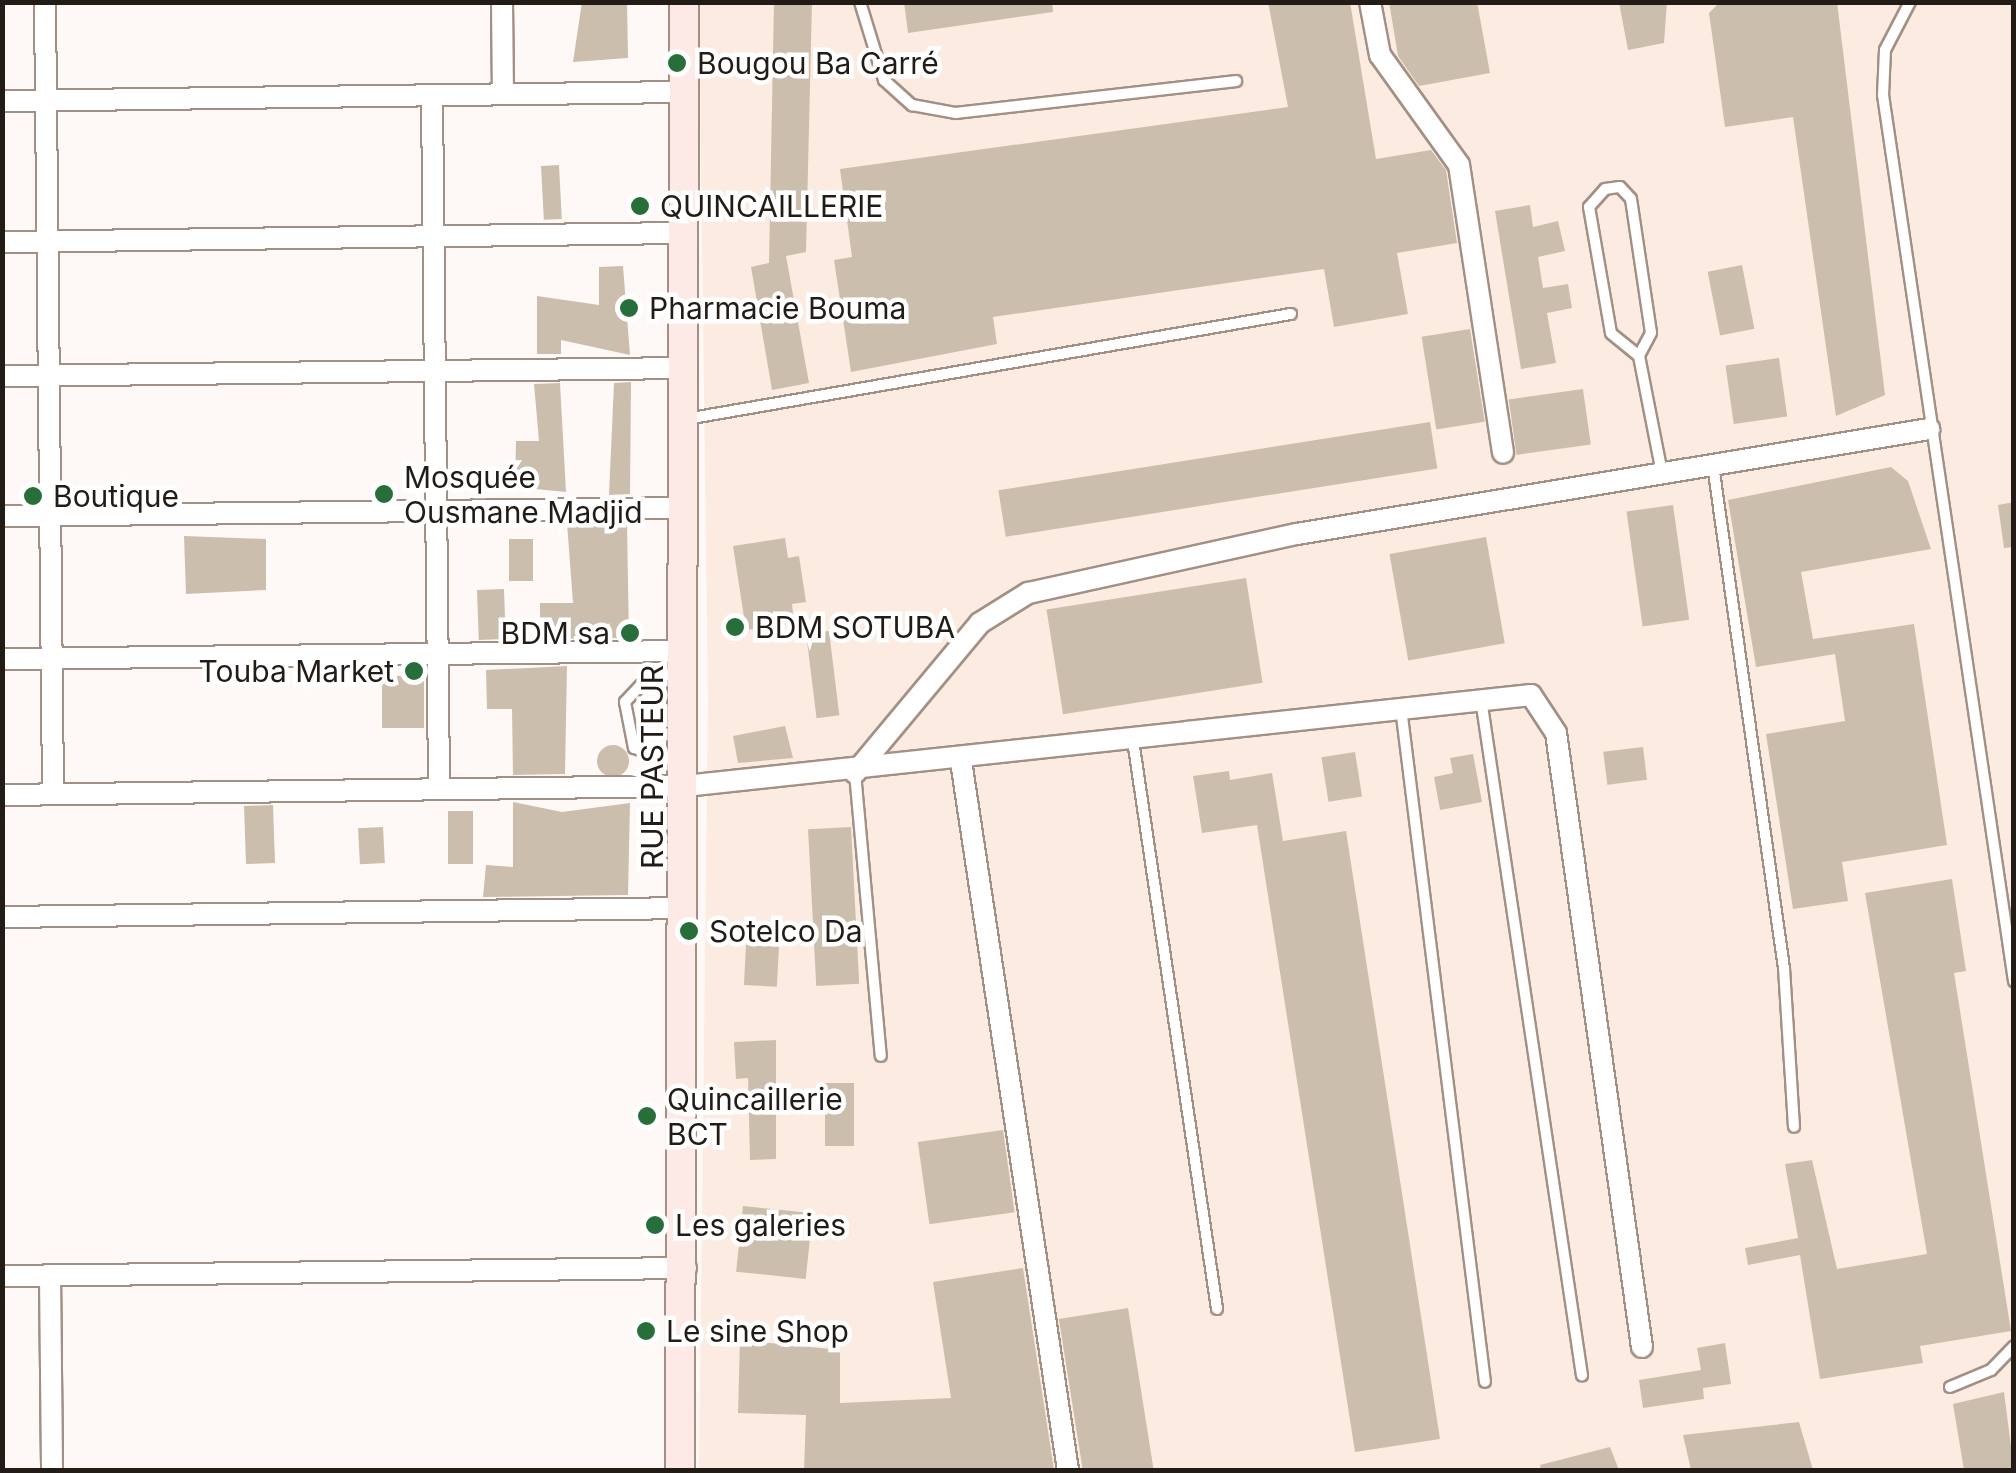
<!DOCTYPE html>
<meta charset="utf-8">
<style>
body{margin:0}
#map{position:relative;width:2016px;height:1473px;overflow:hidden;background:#fef9f7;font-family:Inter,sans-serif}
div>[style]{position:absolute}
.built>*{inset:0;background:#fcebe1}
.building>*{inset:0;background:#ccbead;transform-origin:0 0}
.round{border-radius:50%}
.roads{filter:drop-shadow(2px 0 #a39085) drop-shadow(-2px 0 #a39085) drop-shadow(0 2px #a39085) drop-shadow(0 -2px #a39085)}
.service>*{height:10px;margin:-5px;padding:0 5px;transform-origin:5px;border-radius:5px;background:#fff}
.minor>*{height:20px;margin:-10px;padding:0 10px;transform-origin:10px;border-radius:10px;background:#fff}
.secondary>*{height:28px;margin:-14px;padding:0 14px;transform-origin:14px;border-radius:14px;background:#fde9e5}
.dots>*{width:28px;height:28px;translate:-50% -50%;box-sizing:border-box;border:5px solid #fff;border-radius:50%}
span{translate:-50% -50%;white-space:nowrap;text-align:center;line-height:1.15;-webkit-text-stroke:9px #fff;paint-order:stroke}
.poi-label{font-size:30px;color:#221b16}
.left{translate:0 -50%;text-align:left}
.right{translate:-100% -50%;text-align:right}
.street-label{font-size:30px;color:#221b16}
.frame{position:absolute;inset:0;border:5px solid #221b16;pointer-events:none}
</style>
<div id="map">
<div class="built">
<i style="clip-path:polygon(699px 3px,2013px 3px,2013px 1470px,699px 1470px,708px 702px)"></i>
</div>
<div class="building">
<i style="clip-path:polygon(582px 2px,627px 2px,628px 58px,573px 62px)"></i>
<i style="clip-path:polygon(774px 2px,812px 2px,806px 252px,786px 256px,809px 383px,772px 390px,751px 267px,769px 263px)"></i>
<i style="clip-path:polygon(904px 2px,1052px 2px,1053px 12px,908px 33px)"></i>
<i style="clip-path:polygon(1268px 2px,1350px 2px,1376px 159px,1431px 150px,1446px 170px,1457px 243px,1397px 253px,1408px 314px,1334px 327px,1324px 269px,993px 317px,997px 344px,851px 372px,834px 260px,852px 257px,840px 169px,1288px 107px)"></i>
<i style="clip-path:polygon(1389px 2px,1477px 2px,1490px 73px,1419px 86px,1398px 56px)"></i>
<i style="clip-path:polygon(1619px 2px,1667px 2px,1664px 43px,1628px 50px)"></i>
<i style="clip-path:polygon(1720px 2px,1837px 2px,1885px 395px,1836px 416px,1793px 117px,1725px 127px,1709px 13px)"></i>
<i style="left:559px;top:165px;width:54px;height:18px;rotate:87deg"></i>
<i style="clip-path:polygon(1530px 205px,1533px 227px,1558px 221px,1565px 251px,1538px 257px,1543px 288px,1568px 284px,1572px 308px,1547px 313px,1556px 363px,1521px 369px,1495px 211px)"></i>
<i style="left:1742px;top:265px;width:65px;height:35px;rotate:79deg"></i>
<i style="clip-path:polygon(623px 266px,630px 355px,561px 340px,561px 354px,537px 354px,537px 296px,599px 305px,599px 267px)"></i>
<i style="left:1470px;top:329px;width:94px;height:49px;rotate:81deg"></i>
<i style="left:1779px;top:358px;width:59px;height:54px;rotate:82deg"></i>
<i style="clip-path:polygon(631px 382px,630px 494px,609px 495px,614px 383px)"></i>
<i style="clip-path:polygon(560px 383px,566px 492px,515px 487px,516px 441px,539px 441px,534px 384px)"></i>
<i style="left:1583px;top:389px;width:56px;height:75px;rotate:82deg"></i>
<i style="left:1430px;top:422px;width:47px;height:437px;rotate:81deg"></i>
<i style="clip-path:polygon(1891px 467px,1908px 481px,1931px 549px,1801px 572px,1813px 639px,1914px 624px,1947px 845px,1842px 862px,1848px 901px,1793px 909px,1766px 734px,1845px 721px,1835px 654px,1756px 667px,1728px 500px)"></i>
<i style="clip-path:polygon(2014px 502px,2014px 547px,2004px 548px,1998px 505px)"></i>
<i style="left:1673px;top:505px;width:116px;height:47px;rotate:82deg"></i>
<i style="clip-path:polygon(567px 523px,627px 524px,629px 638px,540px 639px,540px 603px,573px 603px)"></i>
<i style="clip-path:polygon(184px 536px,266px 539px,266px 590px,186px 594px)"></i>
<i style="left:1486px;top:537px;width:108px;height:98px;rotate:80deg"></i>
<i style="clip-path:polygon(785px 538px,788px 558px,799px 556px,806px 602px,792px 604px,794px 623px,746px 630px,733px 546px)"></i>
<i style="left:509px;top:539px;width:24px;height:42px"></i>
<i style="left:1246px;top:578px;width:106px;height:202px;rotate:81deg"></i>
<i style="left:504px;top:589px;width:50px;height:27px;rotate:88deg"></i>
<i style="left:829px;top:631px;width:85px;height:23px;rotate:83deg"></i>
<i style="clip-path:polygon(567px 666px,565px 774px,513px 775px,512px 709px,487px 709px,486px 670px)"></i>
<i style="left:382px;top:676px;width:42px;height:52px"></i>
<i style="clip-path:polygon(785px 726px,793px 758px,738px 763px,733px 736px)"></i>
<i class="round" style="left:597px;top:745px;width:32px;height:32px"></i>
<i style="left:1643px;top:747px;width:33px;height:40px;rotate:83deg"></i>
<i style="left:1355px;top:752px;width:45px;height:34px;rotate:81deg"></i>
<i style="clip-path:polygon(1473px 754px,1482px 802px,1440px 810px,1434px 777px,1453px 773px,1450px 758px)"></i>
<i style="clip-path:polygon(1229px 771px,1230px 780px,1272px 773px,1283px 841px,1346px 831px,1440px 1439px,1355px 1452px,1257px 825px,1202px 833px,1193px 776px)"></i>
<i style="clip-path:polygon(513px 802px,562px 812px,630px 803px,628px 895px,483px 897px,486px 865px,513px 867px)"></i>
<i style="left:273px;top:805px;width:58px;height:29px;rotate:88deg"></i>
<i style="left:448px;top:811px;width:25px;height:53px"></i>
<i style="left:383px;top:827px;width:36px;height:25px;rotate:87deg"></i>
<i style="left:851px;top:827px;width:157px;height:43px;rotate:87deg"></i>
<i style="clip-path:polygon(1952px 879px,1966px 971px,1954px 973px,2011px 1331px,1920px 1346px,1923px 1363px,1820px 1379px,1800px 1255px,1748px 1265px,1745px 1248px,1798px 1238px,1785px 1164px,1812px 1160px,1837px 1269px,1927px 1254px,1865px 893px)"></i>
<i style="left:746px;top:945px;width:33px;height:40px;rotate:3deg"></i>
<i style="clip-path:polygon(776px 1040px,776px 1159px,750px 1160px,748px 1078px,736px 1079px,734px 1042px)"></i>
<i style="left:854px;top:1083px;width:63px;height:29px;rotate:90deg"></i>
<i style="left:1003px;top:1130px;width:83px;height:86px;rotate:82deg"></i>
<i style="left:743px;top:1206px;width:70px;height:66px;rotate:6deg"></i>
<i style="clip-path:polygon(1023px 1268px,1054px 1470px,804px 1470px,806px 1415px,738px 1413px,740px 1340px,840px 1350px,840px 1403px,951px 1398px,933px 1282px)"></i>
<i style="left:1128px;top:1308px;width:164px;height:70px;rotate:81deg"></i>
<i style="clip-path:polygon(1725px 1343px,1731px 1384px,1703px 1388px,1704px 1399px,1643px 1408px,1639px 1380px,1701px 1370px,1697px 1348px)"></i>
<i style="clip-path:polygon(2004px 1392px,2014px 1470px,1964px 1470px,1953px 1404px)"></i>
<i style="clip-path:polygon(1799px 1422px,1813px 1470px,1691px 1470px,1683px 1435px)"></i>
<i style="clip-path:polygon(1610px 1447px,1619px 1470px,1541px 1470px,1540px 1465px)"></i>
</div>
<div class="roads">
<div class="service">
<i style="left:860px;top:2px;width:82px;rotate:72.9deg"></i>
<i style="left:884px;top:80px;width:38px;rotate:42deg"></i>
<i style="left:912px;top:105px;width:45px;rotate:10.3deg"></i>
<i style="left:956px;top:113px;width:282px;rotate:-6.5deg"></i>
<i style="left:1910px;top:2px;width:54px;rotate:117.5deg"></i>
<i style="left:1885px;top:50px;width:45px;rotate:92.5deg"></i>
<i style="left:1883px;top:95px;width:896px;rotate:81.59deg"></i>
<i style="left:1639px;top:356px;width:36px;rotate:-141deg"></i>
<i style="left:1611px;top:333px;width:128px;rotate:-99.9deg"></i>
<i style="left:1589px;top:207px;width:24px;rotate:-48deg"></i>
<i style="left:1605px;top:189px;width:15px;rotate:-8deg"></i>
<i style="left:1620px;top:187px;width:16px;rotate:47deg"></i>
<i style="left:1631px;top:199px;width:135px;rotate:81.5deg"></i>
<i style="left:1651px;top:333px;width:26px;rotate:118deg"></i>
<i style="left:1639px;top:356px;width:119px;rotate:78.9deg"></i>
<i style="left:686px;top:419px;width:614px;rotate:-9.85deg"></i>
<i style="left:1713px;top:465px;width:508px;rotate:81.97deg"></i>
<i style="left:1784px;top:968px;width:159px;rotate:86.4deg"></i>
<i style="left:1481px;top:699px;width:684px;rotate:81.51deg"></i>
<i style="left:1401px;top:708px;width:679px;rotate:82.9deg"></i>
<i style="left:1133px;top:740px;width:575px;rotate:81.6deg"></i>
<i style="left:679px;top:762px;width:47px;rotate:-162.7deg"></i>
<i style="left:634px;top:748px;width:47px;rotate:-101.1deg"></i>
<i style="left:625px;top:702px;width:35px;rotate:-47deg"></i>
<i style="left:649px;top:676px;width:31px;rotate:-4deg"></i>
<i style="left:855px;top:773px;width:284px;rotate:84.8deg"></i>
<i style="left:1950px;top:1387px;width:44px;rotate:-22.5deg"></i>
<i style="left:1991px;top:1370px;width:33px;rotate:-46deg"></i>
</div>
<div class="minor">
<i style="left:45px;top:2px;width:792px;rotate:89.42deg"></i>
<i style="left:502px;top:2px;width:92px;rotate:89.4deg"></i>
<i style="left:1370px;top:2px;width:54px;rotate:79.3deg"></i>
<i style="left:1380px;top:55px;width:135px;rotate:54.3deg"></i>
<i style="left:1459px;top:165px;width:291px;rotate:81.3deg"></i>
<i style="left:432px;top:95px;width:694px;rotate:89.42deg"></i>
<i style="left:2px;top:101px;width:682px;rotate:-0.76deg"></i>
<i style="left:2px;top:242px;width:682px;rotate:-0.76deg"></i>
<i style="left:2px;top:376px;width:682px;rotate:-0.67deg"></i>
<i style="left:2px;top:516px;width:683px;rotate:-0.67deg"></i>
<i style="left:2px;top:659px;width:683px;rotate:-0.67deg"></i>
<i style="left:961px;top:761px;width:717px;rotate:81.42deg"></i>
<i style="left:855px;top:773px;width:195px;rotate:-50.2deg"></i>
<i style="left:980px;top:623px;width:57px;rotate:-32deg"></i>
<i style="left:1028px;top:593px;width:275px;rotate:-12.4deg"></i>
<i style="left:1297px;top:534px;width:641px;rotate:-9.43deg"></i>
<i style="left:2px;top:795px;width:683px;rotate:-0.75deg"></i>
<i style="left:685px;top:786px;width:851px;rotate:-6.14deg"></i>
<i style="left:1531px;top:695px;width:45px;rotate:56.7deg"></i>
<i style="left:1556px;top:733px;width:620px;rotate:82.03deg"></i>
<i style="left:2px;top:917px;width:683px;rotate:-0.75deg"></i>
<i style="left:50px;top:1275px;width:195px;rotate:89.4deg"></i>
<i style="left:2px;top:1276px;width:684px;rotate:-0.67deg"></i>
</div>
<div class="secondary">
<i style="left:680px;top:1470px;width:1468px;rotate:-89.84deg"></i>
</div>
</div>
<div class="dots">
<i style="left:677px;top:63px;background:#286e3a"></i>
<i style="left:640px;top:206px;background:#286e3a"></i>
<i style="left:629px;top:308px;background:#286e3a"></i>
<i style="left:384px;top:494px;background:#286e3a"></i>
<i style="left:33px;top:496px;background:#286e3a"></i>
<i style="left:735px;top:627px;background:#286e3a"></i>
<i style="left:630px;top:633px;background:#286e3a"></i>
<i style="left:414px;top:671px;background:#286e3a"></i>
<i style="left:689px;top:931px;background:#286e3a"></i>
<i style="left:647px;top:1116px;background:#286e3a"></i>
<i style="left:655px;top:1225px;background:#286e3a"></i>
<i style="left:646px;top:1331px;background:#286e3a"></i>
</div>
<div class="poi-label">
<span class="left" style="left:697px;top:63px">Bougou Ba Carré</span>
<span class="left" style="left:660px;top:206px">QUINCAILLERIE</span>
<span class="left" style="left:649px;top:308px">Pharmacie Bouma</span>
<span class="left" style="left:404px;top:494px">Mosquée<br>Ousmane Madjid</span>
<span class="left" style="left:53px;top:496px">Boutique</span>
<span class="left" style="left:755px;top:627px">BDM SOTUBA</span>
<span class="right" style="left:610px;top:633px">BDM sa</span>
<span class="right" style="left:394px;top:671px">Touba Market</span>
<span class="left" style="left:709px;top:931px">Sotelco Da</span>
<span class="left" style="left:667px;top:1116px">Quincaillerie<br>BCT</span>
<span class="left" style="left:675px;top:1225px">Les galeries</span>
<span class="left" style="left:666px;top:1331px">Le sine Shop</span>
</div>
<div class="street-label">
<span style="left:652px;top:767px;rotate:-90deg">RUE PASTEUR</span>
</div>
<div class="frame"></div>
</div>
